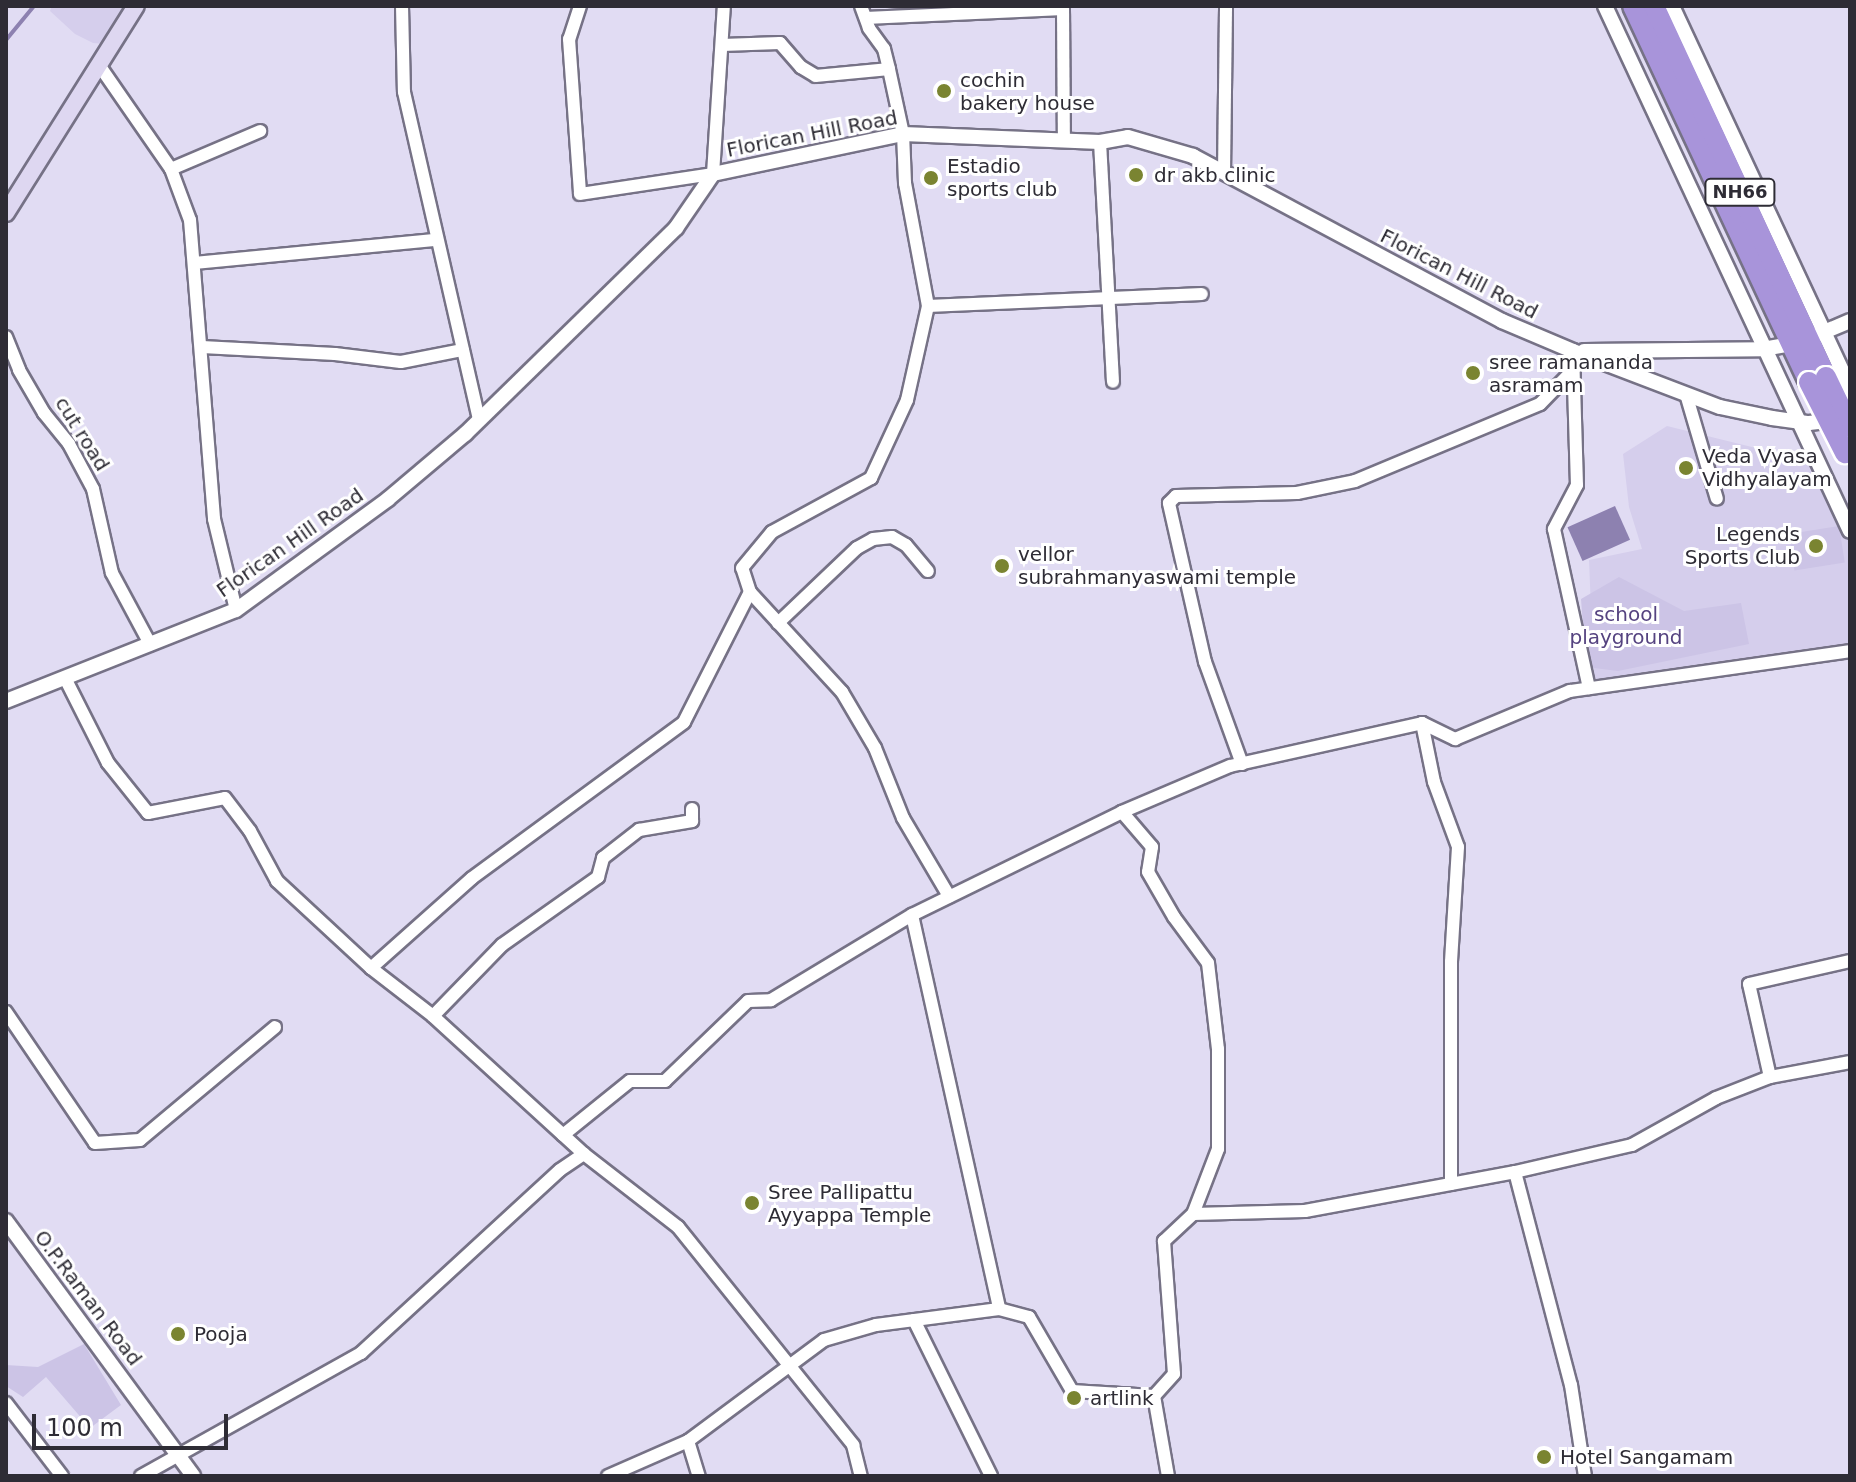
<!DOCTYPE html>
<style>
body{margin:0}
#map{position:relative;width:1856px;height:1482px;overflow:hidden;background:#e1dcf3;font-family:"DejaVu Sans",sans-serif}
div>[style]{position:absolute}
.built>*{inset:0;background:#d5ceec}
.green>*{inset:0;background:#ccc4e6;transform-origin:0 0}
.water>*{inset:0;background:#8d81b0;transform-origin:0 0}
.stream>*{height:4px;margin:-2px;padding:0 2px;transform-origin:2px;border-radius:2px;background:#8d81b0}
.roads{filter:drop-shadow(2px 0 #767286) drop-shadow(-2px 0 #767286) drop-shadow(0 2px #767286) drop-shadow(0 -2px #767286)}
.minor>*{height:12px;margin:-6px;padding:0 6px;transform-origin:6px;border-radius:6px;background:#fff}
.tertiary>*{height:14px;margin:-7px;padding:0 7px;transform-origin:7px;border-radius:7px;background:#fff}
.secondary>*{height:16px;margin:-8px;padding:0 8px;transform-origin:8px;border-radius:8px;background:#ded7f1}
.trunk>*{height:20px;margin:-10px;padding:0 10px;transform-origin:10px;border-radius:10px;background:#a894da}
.bridges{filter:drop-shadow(2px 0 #fff) drop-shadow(-2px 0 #fff) drop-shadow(0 2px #fff) drop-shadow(0 -2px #fff)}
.trunk-bridge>*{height:20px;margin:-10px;padding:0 10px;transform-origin:10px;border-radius:10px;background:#a894da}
.dots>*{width:22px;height:22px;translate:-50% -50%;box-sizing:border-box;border:4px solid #fff;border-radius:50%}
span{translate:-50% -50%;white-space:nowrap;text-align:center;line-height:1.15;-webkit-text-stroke:6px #fff;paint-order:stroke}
.shield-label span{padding:2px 6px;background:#fff;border:2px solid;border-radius:6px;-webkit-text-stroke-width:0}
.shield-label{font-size:18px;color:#2e2c35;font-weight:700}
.poi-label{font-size:20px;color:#2e2c35}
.left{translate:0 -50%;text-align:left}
.right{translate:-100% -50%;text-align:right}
.street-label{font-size:20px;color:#2e2c35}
.park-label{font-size:20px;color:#554380}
.frame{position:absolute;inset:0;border:8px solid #2e2c35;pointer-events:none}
.scale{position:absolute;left:32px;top:1414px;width:196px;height:36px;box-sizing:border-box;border:4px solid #2e2c35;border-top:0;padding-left:10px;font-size:24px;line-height:28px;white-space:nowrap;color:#2e2c35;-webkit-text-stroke:6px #fff;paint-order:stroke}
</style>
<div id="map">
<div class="built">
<i style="clip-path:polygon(52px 6px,138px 6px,119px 45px,93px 43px,75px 34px,50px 11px)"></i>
<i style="clip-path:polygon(1667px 426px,1821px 464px,1850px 539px,1850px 647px,1594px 685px,1589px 560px,1642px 549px,1629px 507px,1623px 454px)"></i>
</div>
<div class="green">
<i style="left:1839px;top:526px;width:37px;height:51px;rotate:81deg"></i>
<i style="clip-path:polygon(1619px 577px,1684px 611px,1741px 603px,1749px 644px,1618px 671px,1586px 667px,1581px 599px)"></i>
<i style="clip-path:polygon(84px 1344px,121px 1405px,90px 1428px,46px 1377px,23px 1397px,6px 1386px,6px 1365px,38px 1367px)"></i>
</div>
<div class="water">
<i style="left:1615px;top:506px;width:37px;height:52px;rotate:66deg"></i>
</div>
<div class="stream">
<i style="left:6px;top:40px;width:44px;rotate:-50.5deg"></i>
</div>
<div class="roads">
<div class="minor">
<i style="left:402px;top:6px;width:86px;rotate:88.7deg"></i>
<i style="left:404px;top:92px;width:336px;rotate:77.1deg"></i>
<i style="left:580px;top:6px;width:35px;rotate:108deg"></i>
<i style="left:569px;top:39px;width:155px;rotate:85.9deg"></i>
<i style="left:580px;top:194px;width:134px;rotate:-8.6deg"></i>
<i style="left:713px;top:174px;width:168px;rotate:-86.3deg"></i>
<i style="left:866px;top:18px;width:197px;rotate:-2.6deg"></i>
<i style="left:1063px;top:9px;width:128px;rotate:89.6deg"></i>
<i style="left:722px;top:45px;width:58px;rotate:-2deg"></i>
<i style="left:780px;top:43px;width:32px;rotate:49deg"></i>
<i style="left:801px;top:67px;width:17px;rotate:31deg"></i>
<i style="left:816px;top:76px;width:73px;rotate:-5.5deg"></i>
<i style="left:99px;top:65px;width:126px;rotate:55.3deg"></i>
<i style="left:171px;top:169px;width:54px;rotate:69.6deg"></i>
<i style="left:190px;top:220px;width:300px;rotate:85.4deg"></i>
<i style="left:214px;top:519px;width:94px;rotate:76.4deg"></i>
<i style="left:1100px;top:142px;width:240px;rotate:86.9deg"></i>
<i style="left:171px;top:169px;width:97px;rotate:-23.1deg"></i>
<i style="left:1224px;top:173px;width:167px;rotate:-89.3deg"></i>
<i style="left:195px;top:263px;width:242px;rotate:-5.5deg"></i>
<i style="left:928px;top:306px;width:274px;rotate:-2.5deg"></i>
<i style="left:6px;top:337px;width:35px;rotate:68deg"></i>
<i style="left:19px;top:370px;width:50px;rotate:59.8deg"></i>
<i style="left:44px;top:413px;width:40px;rotate:51deg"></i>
<i style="left:69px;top:444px;width:51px;rotate:61.9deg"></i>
<i style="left:93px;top:489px;width:86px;rotate:77.3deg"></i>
<i style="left:112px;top:573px;width:81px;rotate:61.8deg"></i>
<i style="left:202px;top:347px;width:133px;rotate:3deg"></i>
<i style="left:335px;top:354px;width:66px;rotate:6.9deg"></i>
<i style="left:401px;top:362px;width:63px;rotate:-11deg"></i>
<i style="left:1573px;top:351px;width:134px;rotate:88.3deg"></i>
<i style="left:1577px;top:485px;width:50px;rotate:117.6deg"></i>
<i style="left:1554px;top:529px;width:163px;rotate:77.6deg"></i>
<i style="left:1686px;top:394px;width:109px;rotate:73.6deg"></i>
<i style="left:750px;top:592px;width:25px;rotate:-108deg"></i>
<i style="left:742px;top:568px;width:47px;rotate:-50.2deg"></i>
<i style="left:772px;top:532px;width:113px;rotate:-28.6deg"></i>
<i style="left:871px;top:478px;width:86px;rotate:-65.2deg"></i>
<i style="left:907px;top:400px;width:96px;rotate:-77.4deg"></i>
<i style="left:928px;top:306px;width:125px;rotate:-100.6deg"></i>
<i style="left:905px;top:183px;width:49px;rotate:-92.3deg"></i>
<i style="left:903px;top:134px;width:66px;rotate:-102.2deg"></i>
<i style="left:889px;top:69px;width:21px;rotate:-104deg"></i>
<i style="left:884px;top:49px;width:26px;rotate:-126deg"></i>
<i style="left:869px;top:28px;width:23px;rotate:-110deg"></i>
<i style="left:778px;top:623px;width:109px;rotate:-43.5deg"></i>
<i style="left:857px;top:548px;width:18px;rotate:-29deg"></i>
<i style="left:873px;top:539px;width:19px;rotate:-6deg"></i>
<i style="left:892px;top:537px;width:16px;rotate:30deg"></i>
<i style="left:906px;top:545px;width:34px;rotate:50deg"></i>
<i style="left:65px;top:678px;width:95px;rotate:63.2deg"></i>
<i style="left:108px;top:763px;width:64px;rotate:51.3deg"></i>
<i style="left:148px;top:813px;width:78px;rotate:-11deg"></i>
<i style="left:225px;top:798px;width:41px;rotate:52.9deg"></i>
<i style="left:250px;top:831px;width:57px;rotate:61.6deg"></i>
<i style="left:277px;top:881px;width:128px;rotate:42.8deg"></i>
<i style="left:371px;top:968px;width:78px;rotate:37.7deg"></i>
<i style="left:433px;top:1016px;width:99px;rotate:-45.8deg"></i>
<i style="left:502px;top:945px;width:118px;rotate:-35.3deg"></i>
<i style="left:598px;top:877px;width:20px;rotate:-75deg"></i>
<i style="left:603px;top:858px;width:46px;rotate:-37.9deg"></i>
<i style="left:639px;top:830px;width:54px;rotate:-9.6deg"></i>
<i style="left:692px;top:821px;width:12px;rotate:-90deg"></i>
<i style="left:1422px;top:723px;width:60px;rotate:78.5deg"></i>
<i style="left:1434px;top:782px;width:69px;rotate:69.7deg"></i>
<i style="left:1458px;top:847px;width:115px;rotate:93.5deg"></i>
<i style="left:1451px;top:962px;width:222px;rotate:90deg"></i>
<i style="left:1242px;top:764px;width:109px;rotate:-109.9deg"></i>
<i style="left:1205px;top:662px;width:163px;rotate:-102.8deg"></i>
<i style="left:1169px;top:503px;width:10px;rotate:-45deg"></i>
<i style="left:1176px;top:496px;width:121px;rotate:-1.4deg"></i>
<i style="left:1297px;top:493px;width:59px;rotate:-11.7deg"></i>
<i style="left:1355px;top:481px;width:200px;rotate:-22.6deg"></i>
<i style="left:1540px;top:404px;width:49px;rotate:-45.8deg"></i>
<i style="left:1122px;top:812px;width:46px;rotate:49.4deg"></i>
<i style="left:1152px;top:847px;width:25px;rotate:99deg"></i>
<i style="left:1148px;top:872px;width:52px;rotate:60deg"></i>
<i style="left:1174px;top:917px;width:57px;rotate:53.5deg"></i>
<i style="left:1208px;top:963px;width:87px;rotate:83.4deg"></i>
<i style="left:1218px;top:1049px;width:100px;rotate:90deg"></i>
<i style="left:1218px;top:1149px;width:70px;rotate:111deg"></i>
<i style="left:1193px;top:1214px;width:40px;rotate:137deg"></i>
<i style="left:1164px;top:1241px;width:133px;rotate:85.7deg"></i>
<i style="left:1174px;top:1374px;width:30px;rotate:132deg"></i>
<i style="left:912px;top:915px;width:403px;rotate:77.5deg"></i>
<i style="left:371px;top:968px;width:135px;rotate:-41.7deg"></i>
<i style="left:472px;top:878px;width:263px;rotate:-36.3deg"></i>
<i style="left:684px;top:722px;width:146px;rotate:-63.1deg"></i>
<i style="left:750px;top:592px;width:136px;rotate:47.4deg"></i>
<i style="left:842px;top:692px;width:65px;rotate:59.5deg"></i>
<i style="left:875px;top:748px;width:75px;rotate:68.2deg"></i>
<i style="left:903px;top:818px;width:91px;rotate:59.5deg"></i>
<i style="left:6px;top:1012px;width:158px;rotate:55.8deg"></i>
<i style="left:95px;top:1143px;width:45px;rotate:-3.8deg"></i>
<i style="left:140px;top:1140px;width:176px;rotate:-39.9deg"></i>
<i style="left:1770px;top:1077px;width:95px;rotate:-102.7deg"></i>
<i style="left:1749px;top:984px;width:104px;rotate:-12.8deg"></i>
<i style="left:563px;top:1135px;width:86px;rotate:-38.9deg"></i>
<i style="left:630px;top:1081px;width:35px"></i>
<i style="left:665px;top:1081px;width:115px;rotate:-43.9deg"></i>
<i style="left:748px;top:1001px;width:23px;rotate:-2deg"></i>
<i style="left:771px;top:1000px;width:165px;rotate:-31.1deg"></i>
<i style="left:912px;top:915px;width:234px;rotate:-26.1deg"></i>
<i style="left:1122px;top:812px;width:117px;rotate:-23.1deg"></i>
<i style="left:1230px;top:766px;width:197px;rotate:-12.6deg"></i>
<i style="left:1422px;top:723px;width:37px;rotate:26deg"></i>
<i style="left:1455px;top:739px;width:125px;rotate:-22.7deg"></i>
<i style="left:1570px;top:691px;width:283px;rotate:-8.1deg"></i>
<i style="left:584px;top:1154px;width:119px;rotate:37.8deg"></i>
<i style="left:678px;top:1227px;width:280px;rotate:51.2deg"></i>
<i style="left:853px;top:1445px;width:32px;rotate:76deg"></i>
<i style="left:1515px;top:1172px;width:220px;rotate:75.3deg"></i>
<i style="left:1571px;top:1385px;width:92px;rotate:81.3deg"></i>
<i style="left:1193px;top:1214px;width:112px;rotate:-1.5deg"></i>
<i style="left:1305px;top:1211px;width:214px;rotate:-10.5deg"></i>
<i style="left:1515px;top:1172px;width:120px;rotate:-13deg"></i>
<i style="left:1632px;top:1145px;width:96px;rotate:-29.2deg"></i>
<i style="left:1716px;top:1098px;width:58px;rotate:-21.3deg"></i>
<i style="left:1770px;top:1077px;width:81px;rotate:-10.6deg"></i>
<i style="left:914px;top:1320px;width:174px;rotate:63.7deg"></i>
<i style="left:6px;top:1403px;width:92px;rotate:52.5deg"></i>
<i style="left:688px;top:1441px;width:37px;rotate:73deg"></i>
<i style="left:141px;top:1476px;width:252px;rotate:-29.2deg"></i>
<i style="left:361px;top:1353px;width:270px;rotate:-42.6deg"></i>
<i style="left:560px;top:1170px;width:29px;rotate:-34deg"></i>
<i style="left:584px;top:1154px;width:205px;rotate:-137.6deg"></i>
<i style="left:608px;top:1476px;width:87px;rotate:-23.6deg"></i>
<i style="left:688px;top:1441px;width:169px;rotate:-36.6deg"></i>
<i style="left:824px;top:1340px;width:54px;rotate:-16.1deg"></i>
<i style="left:876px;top:1325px;width:124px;rotate:-7.4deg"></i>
<i style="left:999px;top:1309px;width:31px;rotate:15deg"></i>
<i style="left:1029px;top:1317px;width:86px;rotate:59.8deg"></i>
<i style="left:1072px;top:1391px;width:82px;rotate:3.5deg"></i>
<i style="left:1154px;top:1396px;width:81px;rotate:80.1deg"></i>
</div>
<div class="tertiary">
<i style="left:1605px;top:6px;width:579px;rotate:64.98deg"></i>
<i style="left:1672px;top:6px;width:421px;rotate:65deg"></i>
<i style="left:1817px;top:335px;width:36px;rotate:-23deg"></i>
<i style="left:1584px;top:351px;width:179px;rotate:-0.6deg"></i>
<i style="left:1763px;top:349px;width:36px;rotate:-10deg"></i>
<i style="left:6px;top:701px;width:247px;rotate:-21.6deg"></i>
<i style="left:236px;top:610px;width:188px;rotate:-36.1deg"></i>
<i style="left:388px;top:499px;width:101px;rotate:-40.2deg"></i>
<i style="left:465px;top:434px;width:295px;rotate:-44.3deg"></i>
<i style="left:676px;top:228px;width:65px;rotate:-55.6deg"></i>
<i style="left:713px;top:174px;width:194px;rotate:-11.9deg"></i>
<i style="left:903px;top:134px;width:197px;rotate:2.3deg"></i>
<i style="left:1100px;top:142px;width:28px;rotate:-10deg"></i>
<i style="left:1128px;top:137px;width:68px;rotate:16.3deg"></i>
<i style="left:1193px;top:156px;width:350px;rotate:28.1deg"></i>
<i style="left:1502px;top:321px;width:77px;rotate:22.9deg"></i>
<i style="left:1573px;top:351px;width:157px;rotate:20.9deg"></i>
<i style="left:1720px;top:407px;width:53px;rotate:11.9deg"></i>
<i style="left:1772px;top:418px;width:37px;rotate:8deg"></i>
<i style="left:1809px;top:423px;width:28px;rotate:-6deg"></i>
<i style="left:6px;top:1221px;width:316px;rotate:53.7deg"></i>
</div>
<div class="secondary">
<i style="left:6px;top:213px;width:244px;rotate:-57.9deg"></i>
</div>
<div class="trunk">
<i style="left:1633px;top:6px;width:415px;rotate:64.9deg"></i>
<i style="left:1654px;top:6px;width:409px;rotate:65.1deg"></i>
</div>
</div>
<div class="bridges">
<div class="trunk-bridge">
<i style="left:1826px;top:377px;width:55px;rotate:64.4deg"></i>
<i style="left:1809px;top:382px;width:80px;rotate:63.1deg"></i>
</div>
</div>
<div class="dots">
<i style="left:944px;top:91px;background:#7a8431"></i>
<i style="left:1136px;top:175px;background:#7a8431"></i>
<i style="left:931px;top:178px;background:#7a8431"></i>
<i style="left:1473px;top:373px;background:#7a8431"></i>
<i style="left:1686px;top:468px;background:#7a8431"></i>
<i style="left:1816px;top:546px;background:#7a8431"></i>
<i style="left:1002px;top:566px;background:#7a8431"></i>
<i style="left:752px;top:1203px;background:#7a8431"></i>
<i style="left:178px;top:1334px;background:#7a8431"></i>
<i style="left:1074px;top:1398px;background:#7a8431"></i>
<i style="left:1544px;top:1457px;background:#7a8431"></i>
</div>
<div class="shield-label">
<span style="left:1740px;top:192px">NH66</span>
</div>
<div class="poi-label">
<span class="left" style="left:960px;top:92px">cochin<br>bakery house</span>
<span class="left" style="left:947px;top:178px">Estadio<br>sports club</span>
<span class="left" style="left:1154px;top:175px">dr akb clinic</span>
<span class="left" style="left:1489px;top:374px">sree ramananda<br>asramam</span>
<span class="left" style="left:1702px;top:468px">Veda Vyasa<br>Vidhyalayam</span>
<span class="right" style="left:1800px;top:546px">Legends<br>Sports Club</span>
<span class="left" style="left:1018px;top:566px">vellor<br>subrahmanyaswami temple</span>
<span class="left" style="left:768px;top:1204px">Sree Pallipattu<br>Ayyappa Temple</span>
<span class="left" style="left:194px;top:1334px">Pooja</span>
<span class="left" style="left:1090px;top:1398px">artlink</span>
<span class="left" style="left:1560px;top:1457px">Hotel Sangamam</span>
</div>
<div class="street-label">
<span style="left:812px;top:134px;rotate:-11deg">Florican Hill Road</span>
<span style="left:1459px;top:274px;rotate:27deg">Florican Hill Road</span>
<span style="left:82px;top:434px;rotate:58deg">cut road</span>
<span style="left:290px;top:543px;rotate:-35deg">Florican Hill Road</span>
<span style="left:88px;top:1298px;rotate:53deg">O.P.Raman Road</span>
</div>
<div class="park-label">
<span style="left:1626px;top:626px">school<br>playground</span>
</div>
<div class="frame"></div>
<div class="scale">100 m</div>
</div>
